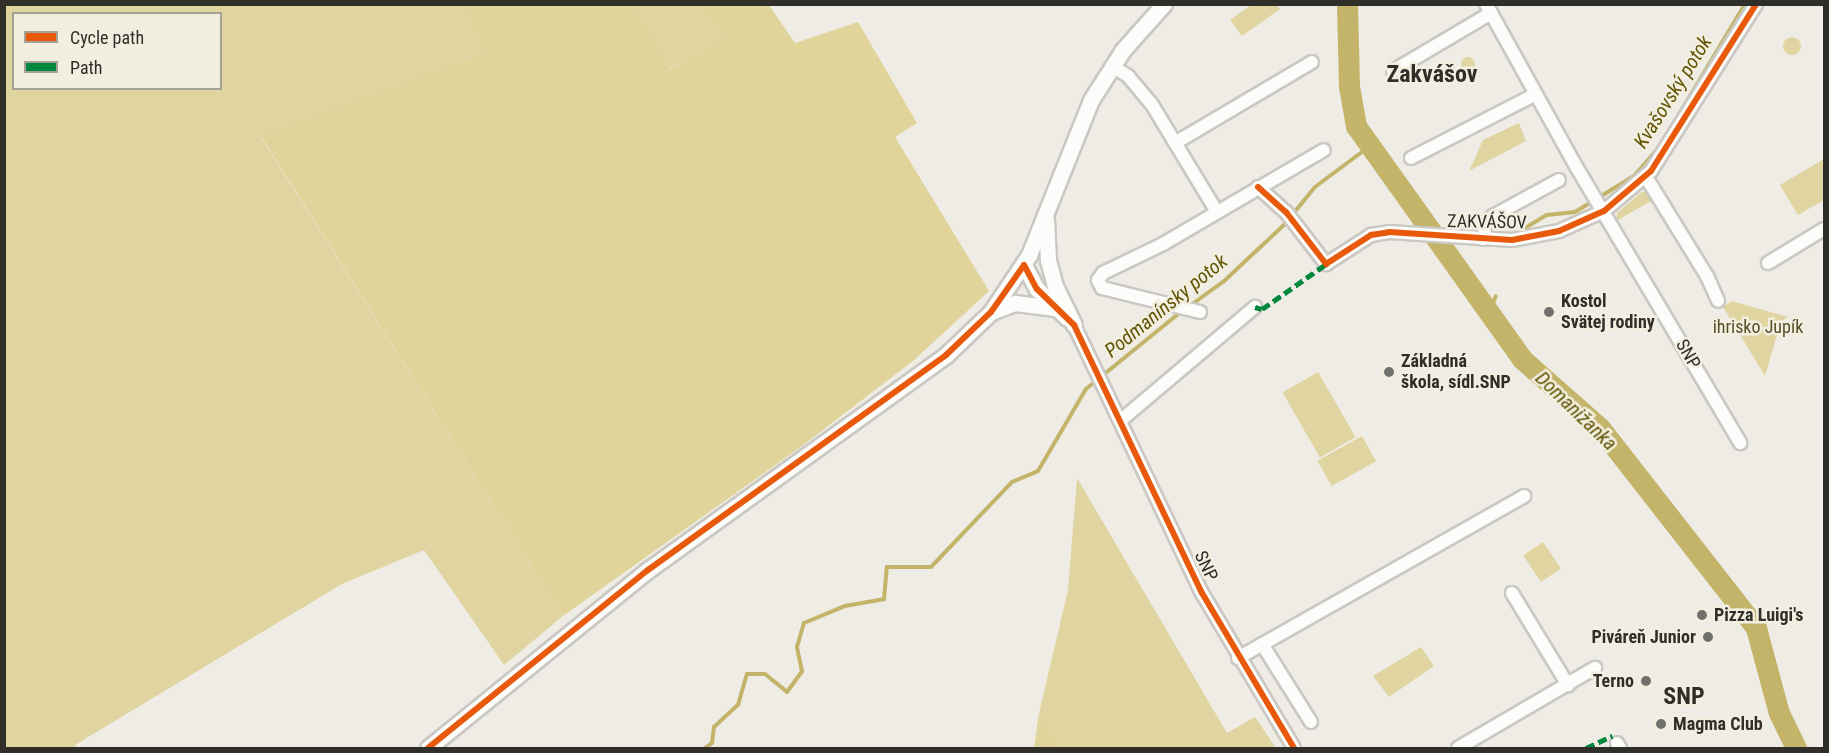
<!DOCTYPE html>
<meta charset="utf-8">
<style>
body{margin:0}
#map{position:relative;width:1829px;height:753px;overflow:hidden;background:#eeece5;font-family:"Roboto Condensed",sans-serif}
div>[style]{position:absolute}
.green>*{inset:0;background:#e0d5a0;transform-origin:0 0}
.round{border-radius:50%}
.forest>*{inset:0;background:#e0d49b}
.stream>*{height:4px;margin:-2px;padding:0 2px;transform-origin:2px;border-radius:2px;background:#c3b46a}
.river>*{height:21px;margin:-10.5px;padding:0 10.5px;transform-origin:10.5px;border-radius:10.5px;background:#c3b46a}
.roads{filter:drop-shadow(2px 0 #cac8c3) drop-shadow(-2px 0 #cac8c3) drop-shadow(0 2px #cac8c3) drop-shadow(0 -2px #cac8c3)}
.minor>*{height:12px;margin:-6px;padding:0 6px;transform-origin:6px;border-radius:6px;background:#fcfcfb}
.tertiary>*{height:15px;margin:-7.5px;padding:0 7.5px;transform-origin:7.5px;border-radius:7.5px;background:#fcfcfb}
.quiet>*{height:4.5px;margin-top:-2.25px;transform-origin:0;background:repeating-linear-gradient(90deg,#00873e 0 9px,transparent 0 13.5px)}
.cycleway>*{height:6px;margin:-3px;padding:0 3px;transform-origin:3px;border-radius:3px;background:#e8590c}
.dots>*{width:16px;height:16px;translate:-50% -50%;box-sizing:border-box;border:3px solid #f2efe1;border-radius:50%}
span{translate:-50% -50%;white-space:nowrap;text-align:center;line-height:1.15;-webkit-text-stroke:5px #f2efe1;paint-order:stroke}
.street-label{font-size:18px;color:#2f2e29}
.poi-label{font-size:18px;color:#2f2e29;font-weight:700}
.left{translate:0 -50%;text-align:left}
.right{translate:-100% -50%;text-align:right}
.park-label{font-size:18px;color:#564e24}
.water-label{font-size:20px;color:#635505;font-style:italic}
.district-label{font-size:24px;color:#2f2e29;font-weight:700}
.frame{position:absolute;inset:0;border:6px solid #2f2e29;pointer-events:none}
.legend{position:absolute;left:12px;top:12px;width:210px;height:78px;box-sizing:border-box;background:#f2efe1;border:2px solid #a4a297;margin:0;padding:8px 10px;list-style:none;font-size:18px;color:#2f2e29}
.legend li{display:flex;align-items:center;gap:12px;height:30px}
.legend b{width:30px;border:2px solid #a4a297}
</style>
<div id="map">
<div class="green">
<i style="clip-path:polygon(evenodd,4px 5px,462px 5px,483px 53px,261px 137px,563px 616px,504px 665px,424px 550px,342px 584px,75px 745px,77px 748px,5px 748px,4px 5px,14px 14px,220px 14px,220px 88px,14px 88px,14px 14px)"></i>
<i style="clip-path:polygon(634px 5px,699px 5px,727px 37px,668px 69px)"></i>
<i style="clip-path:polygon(1251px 5px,1276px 5px,1280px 9px,1242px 36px,1230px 20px)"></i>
<i class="round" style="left:1783px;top:37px;width:18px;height:18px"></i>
<i class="round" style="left:1461px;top:57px;width:14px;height:14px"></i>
<i style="clip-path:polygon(1519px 123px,1526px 141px,1469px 171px,1483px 140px)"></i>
<i style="clip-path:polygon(1824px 159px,1824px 200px,1798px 215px,1780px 185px)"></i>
<i style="clip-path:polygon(1642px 192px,1648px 191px,1653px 200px,1616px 221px,1617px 213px)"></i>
<i style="clip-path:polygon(1732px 301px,1788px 317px,1781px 321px,1765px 376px,1723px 307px)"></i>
<i style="left:1318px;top:372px;width:75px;height:41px;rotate:60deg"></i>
<i style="left:1362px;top:436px;width:29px;height:51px;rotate:61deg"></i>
<i style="clip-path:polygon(1077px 478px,1227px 733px,1255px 717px,1276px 748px,1065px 748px,1039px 713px,1068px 590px)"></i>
<i style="left:1543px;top:542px;width:32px;height:24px;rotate:56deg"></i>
<i style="clip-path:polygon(1421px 647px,1434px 666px,1389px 697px,1373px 676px)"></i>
</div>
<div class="forest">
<i style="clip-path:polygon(462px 5px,634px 5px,669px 69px,726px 37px,699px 5px,769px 5px,795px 43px,858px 22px,917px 123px,895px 137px,989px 291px,913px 361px,802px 446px,563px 616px,261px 136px,483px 53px)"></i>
<i style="clip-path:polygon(1039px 713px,1065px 748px,1034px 748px)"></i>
</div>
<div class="stream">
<i style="left:1520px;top:231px;width:31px;rotate:-31deg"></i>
<i style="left:1547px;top:215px;width:28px;rotate:-6deg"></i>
<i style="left:1575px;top:212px;width:69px;rotate:-31.4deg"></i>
<i style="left:1634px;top:176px;width:40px;rotate:-49deg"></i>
<i style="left:1660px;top:146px;width:165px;rotate:-59.1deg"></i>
<i style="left:1191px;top:305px;width:39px;rotate:-36deg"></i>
<i style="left:1223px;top:282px;width:83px;rotate:-43.1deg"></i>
<i style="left:1284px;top:225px;width:49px;rotate:-50.8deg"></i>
<i style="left:1315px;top:187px;width:69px;rotate:-36.7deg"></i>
<i style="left:1489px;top:313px;width:18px;rotate:-68deg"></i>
<i style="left:705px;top:748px;width:9px;rotate:-36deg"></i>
<i style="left:712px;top:743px;width:16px;rotate:-83deg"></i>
<i style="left:714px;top:727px;width:33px;rotate:-43deg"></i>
<i style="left:738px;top:705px;width:32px;rotate:-74deg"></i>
<i style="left:747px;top:674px;width:18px"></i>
<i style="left:765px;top:674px;width:28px;rotate:39deg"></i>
<i style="left:787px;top:692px;width:26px;rotate:-54deg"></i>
<i style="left:802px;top:671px;width:25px;rotate:-102deg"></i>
<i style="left:797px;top:647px;width:25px;rotate:-74deg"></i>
<i style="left:804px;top:623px;width:44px;rotate:-22.5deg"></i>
<i style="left:845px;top:606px;width:40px;rotate:-10deg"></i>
<i style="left:884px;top:599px;width:32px;rotate:-85deg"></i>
<i style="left:887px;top:567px;width:44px"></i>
<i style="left:931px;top:567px;width:117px;rotate:-46.4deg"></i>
<i style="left:1012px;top:482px;width:28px;rotate:-23deg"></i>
<i style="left:1038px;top:471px;width:95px;rotate:-59.7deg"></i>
<i style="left:1086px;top:389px;width:124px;rotate:-39.1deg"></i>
</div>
<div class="river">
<i style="left:1347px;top:4px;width:82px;rotate:88.6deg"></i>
<i style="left:1349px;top:86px;width:41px;rotate:80.1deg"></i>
<i style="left:1356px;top:126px;width:286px;rotate:54.5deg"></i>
<i style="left:1522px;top:359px;width:104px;rotate:41.5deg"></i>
<i style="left:1600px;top:428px;width:254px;rotate:52deg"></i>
<i style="left:1756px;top:628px;width:88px;rotate:74.9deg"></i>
<i style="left:1779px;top:713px;width:39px;rotate:64deg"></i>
</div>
<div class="roads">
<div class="minor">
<i style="left:1491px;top:13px;width:177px;rotate:61deg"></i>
<i style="left:1577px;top:168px;width:320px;rotate:59.3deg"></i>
<i style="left:1112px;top:66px;width:19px;rotate:32deg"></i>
<i style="left:1128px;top:76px;width:35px;rotate:50deg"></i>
<i style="left:1151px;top:103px;width:127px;rotate:58.8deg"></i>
<i style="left:1393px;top:71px;width:114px;rotate:-30.6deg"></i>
<i style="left:1491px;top:13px;width:10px;rotate:-119deg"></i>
<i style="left:1175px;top:143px;width:159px;rotate:-30.6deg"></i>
<i style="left:1411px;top:158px;width:138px;rotate:-27.1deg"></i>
<i style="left:1646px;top:177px;width:116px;rotate:58.4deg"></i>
<i style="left:1707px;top:276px;width:27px;rotate:66deg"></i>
<i style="left:1258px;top:187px;width:38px;rotate:42deg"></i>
<i style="left:1286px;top:212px;width:66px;rotate:52.4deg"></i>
<i style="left:1326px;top:264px;width:54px;rotate:-32.8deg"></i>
<i style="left:1371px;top:235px;width:18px;rotate:-9deg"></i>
<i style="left:1389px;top:232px;width:123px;rotate:3.7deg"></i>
<i style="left:1512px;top:240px;width:48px;rotate:-10.8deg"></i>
<i style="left:1559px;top:231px;width:49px;rotate:-24deg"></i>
<i style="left:1604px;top:211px;width:62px;rotate:-40.4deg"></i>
<i style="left:1651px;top:171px;width:197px;rotate:-57.8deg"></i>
<i style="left:1483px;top:239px;width:17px;rotate:-80deg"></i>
<i style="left:1486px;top:222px;width:9px;rotate:-41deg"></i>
<i style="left:1493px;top:216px;width:75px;rotate:-28.6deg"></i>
<i style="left:1768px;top:263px;width:66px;rotate:-31.3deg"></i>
<i style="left:1200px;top:312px;width:101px;rotate:-166.2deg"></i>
<i style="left:1102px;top:288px;width:9px;rotate:-117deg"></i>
<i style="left:1098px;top:280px;width:9px;rotate:-54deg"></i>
<i style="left:1103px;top:273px;width:67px;rotate:-25.8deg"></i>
<i style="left:1163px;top:244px;width:186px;rotate:-30.3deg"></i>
<i style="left:1074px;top:325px;width:297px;rotate:64.5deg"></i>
<i style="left:1202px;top:593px;width:180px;rotate:59.3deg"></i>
<i style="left:1120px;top:421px;width:177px;rotate:-40.2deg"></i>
<i style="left:1512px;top:593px;width:108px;rotate:58.7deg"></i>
<i style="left:1262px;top:644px;width:92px;rotate:57.9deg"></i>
<i style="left:1238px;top:658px;width:329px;rotate:-29.5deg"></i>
<i style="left:1617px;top:743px;width:6px;rotate:59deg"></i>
<i style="left:1458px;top:748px;width:159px;rotate:-30.3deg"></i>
</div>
<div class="tertiary">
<i style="left:1046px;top:219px;width:41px;rotate:87.2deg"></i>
<i style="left:1048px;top:260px;width:27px;rotate:75deg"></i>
<i style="left:1055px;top:286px;width:43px;rotate:64deg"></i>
<i style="left:1024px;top:265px;width:27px;rotate:62deg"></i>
<i style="left:1037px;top:289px;width:42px;rotate:44deg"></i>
<i style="left:991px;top:312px;width:26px;rotate:-21deg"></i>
<i style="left:1015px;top:303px;width:40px;rotate:7.1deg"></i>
<i style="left:428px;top:748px;width:283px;rotate:-39deg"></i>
<i style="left:648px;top:570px;width:367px;rotate:-35.8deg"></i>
<i style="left:946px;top:355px;width:62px;rotate:-43.7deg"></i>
<i style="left:991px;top:312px;width:69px;rotate:-56.3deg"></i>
<i style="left:1029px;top:255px;width:167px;rotate:-68.2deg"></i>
<i style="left:1091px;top:100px;width:59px;rotate:-57.4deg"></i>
<i style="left:1123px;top:50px;width:62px;rotate:-48.3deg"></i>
</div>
</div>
<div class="quiet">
<i style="left:1255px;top:307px;width:7px;rotate:16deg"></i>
<i style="left:1262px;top:309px;width:78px;rotate:-35.1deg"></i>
<i style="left:1586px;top:748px;width:29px;rotate:-25deg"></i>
</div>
<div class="cycleway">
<i style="left:1258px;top:187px;width:38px;rotate:42deg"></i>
<i style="left:1286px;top:212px;width:66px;rotate:52.4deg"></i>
<i style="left:1326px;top:264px;width:54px;rotate:-32.8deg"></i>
<i style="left:1371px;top:235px;width:18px;rotate:-9deg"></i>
<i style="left:1389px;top:232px;width:123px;rotate:3.7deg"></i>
<i style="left:1512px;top:240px;width:48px;rotate:-10.8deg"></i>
<i style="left:1559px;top:231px;width:49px;rotate:-24deg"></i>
<i style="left:1604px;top:211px;width:62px;rotate:-40.4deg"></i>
<i style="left:1651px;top:171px;width:197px;rotate:-57.8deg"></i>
<i style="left:428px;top:748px;width:283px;rotate:-39deg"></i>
<i style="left:648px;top:570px;width:367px;rotate:-35.8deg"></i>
<i style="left:946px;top:355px;width:62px;rotate:-43.7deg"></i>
<i style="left:991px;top:312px;width:57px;rotate:-54.9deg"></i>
<i style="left:1024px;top:265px;width:27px;rotate:62deg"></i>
<i style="left:1037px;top:289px;width:52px;rotate:44.2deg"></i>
<i style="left:1074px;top:325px;width:297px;rotate:64.5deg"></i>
<i style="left:1202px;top:593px;width:180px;rotate:59.3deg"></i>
</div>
<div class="dots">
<i style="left:1549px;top:312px;background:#72706b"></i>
<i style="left:1389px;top:372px;background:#72706b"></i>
<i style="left:1702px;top:615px;background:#72706b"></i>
<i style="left:1708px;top:637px;background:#72706b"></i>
<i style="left:1646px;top:681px;background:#72706b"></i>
<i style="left:1661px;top:724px;background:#72706b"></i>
</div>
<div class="street-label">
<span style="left:1487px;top:222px;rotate:1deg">ZAKVÁŠOV</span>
<span style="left:1688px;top:354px;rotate:60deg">SNP</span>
<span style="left:1206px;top:566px;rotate:64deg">SNP</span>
</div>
<div class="poi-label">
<span class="left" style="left:1561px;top:312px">Kostol<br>Svätej rodiny</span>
<span class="left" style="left:1401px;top:372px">Základná<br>škola, sídl.SNP</span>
<span class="left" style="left:1714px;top:615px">Pizza Luigi's</span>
<span class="right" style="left:1696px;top:637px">Piváreň Junior</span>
<span class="right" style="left:1634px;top:681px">Terno</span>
<span class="left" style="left:1673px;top:724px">Magma Club</span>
</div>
<div class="park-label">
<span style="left:1758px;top:327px">ihrisko Jupík</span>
</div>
<div class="water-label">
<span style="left:1673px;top:92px;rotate:-58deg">Kvašovský potok</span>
<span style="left:1166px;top:306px;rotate:-39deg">Podmanínsky potok</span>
<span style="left:1576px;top:411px;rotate:44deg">Domanižanka</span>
</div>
<div class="district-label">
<span style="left:1432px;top:75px">Zakvášov</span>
<span style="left:1684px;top:697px">SNP</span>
</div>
<div class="frame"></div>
<ul class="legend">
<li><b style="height:8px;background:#e8590c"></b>Cycle path</li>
<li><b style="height:8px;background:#00873e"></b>Path</li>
</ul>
</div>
